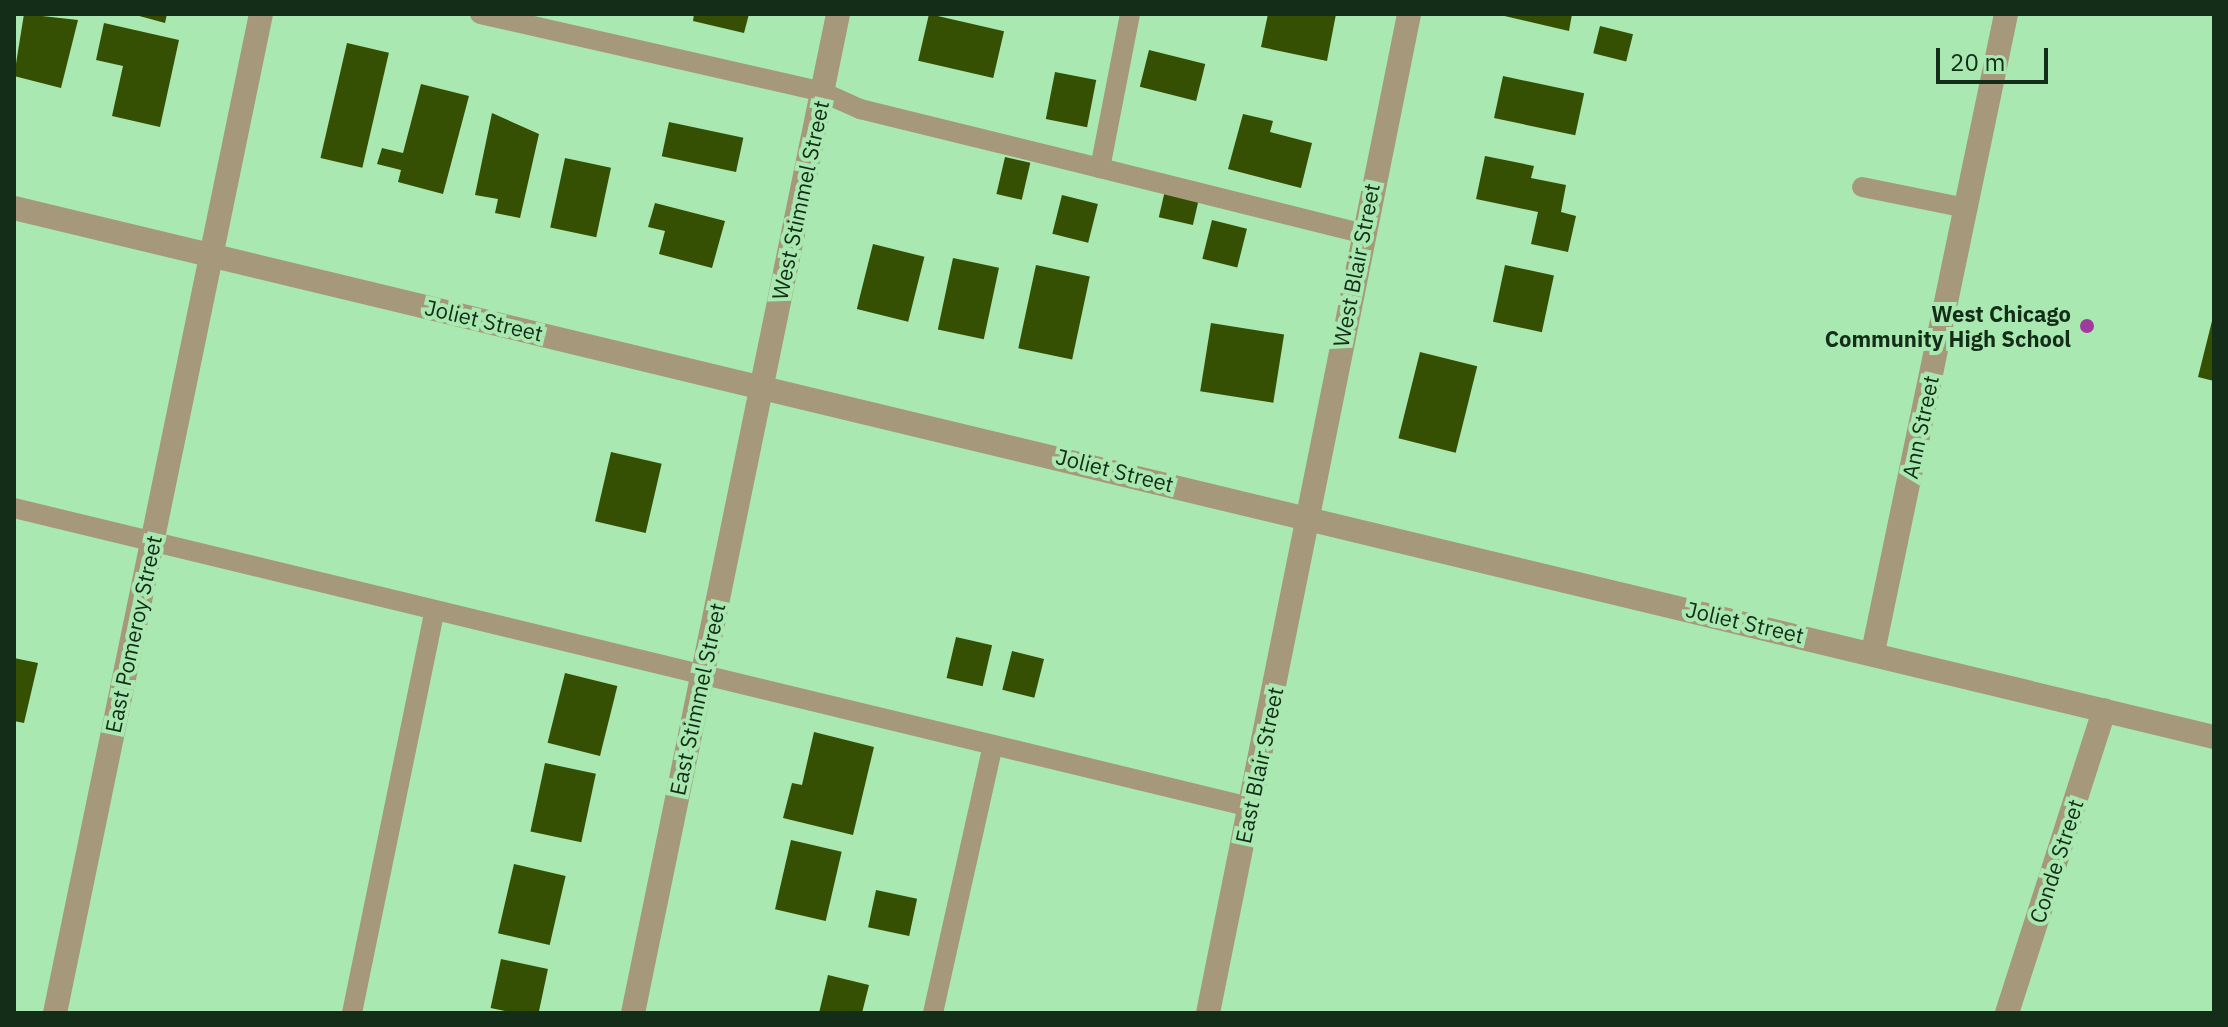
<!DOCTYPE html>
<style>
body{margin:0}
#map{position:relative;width:2228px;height:1027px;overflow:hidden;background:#a9e9b1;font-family:"IBM Plex Sans",sans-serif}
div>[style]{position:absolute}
.building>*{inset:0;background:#354f03;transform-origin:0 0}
.lane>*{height:20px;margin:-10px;padding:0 10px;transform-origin:10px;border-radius:10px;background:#a6997b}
.street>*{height:24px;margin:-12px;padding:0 12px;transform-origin:12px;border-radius:12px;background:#a6997b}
.dots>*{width:22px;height:22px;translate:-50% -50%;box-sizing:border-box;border:4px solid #a9e9b1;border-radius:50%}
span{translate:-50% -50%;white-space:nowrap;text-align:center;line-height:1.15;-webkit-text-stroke:8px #a9e9b1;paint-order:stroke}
.street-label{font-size:22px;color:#132d18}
.poi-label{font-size:22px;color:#132d18;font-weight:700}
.right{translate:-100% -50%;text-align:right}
.frame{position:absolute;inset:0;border:16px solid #132d18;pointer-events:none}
.scale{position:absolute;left:1936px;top:48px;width:112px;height:36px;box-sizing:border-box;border:4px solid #132d18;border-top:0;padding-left:10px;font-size:24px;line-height:28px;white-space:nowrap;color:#132d18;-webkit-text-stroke:6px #a9e9b1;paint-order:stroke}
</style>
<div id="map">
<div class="building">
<i style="clip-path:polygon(24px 14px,78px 20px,61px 88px,14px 76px)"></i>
<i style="clip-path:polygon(132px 14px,167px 14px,165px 23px)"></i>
<i style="clip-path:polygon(694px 14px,749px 14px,744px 33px,693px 21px)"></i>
<i style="left:929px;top:14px;width:77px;height:48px;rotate:13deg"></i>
<i style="clip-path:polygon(1268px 14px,1336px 14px,1327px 61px,1261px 47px)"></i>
<i style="clip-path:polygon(1496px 14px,1572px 14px,1569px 31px)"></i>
<i style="clip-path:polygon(104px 23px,179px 40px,160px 127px,112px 116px,123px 66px,96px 60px)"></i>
<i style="left:1600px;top:26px;width:34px;height:28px;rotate:14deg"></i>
<i style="left:347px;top:43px;width:43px;height:118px;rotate:13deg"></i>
<i style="left:1149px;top:50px;width:58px;height:38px;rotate:14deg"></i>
<i style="left:1055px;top:72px;width:42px;height:48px;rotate:11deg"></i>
<i style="left:1503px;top:76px;width:83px;height:43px;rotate:12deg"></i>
<i style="clip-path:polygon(421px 84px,469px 96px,443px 194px,398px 182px,401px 170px,377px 164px,382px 148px,403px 153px)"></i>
<i style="clip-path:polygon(492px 113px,539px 134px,520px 218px,495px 213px,498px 199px,475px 195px)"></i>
<i style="clip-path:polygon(1243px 114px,1273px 121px,1270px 132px,1312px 143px,1301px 188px,1228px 169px)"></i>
<i style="left:669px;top:122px;width:76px;height:35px;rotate:12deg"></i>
<i style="clip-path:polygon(1485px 156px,1534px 166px,1531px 178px,1566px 185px,1561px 212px,1576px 216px,1568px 252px,1531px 244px,1538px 212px,1476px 199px)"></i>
<i style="left:1005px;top:157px;width:26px;height:38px;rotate:13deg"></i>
<i style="left:565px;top:158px;width:47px;height:71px;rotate:12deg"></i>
<i style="left:1166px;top:186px;width:35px;height:32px;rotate:13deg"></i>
<i style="left:1062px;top:195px;width:37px;height:40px;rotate:14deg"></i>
<i style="clip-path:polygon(655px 203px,725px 221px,712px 268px,659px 254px,665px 231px,648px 227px)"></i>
<i style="left:1212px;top:220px;width:36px;height:40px;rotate:14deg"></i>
<i style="left:873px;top:244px;width:53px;height:67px;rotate:14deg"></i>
<i style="left:953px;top:258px;width:47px;height:73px;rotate:12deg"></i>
<i style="left:1036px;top:265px;width:55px;height:85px;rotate:12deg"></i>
<i style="left:1505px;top:265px;width:50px;height:58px;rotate:12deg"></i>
<i style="clip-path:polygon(2213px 317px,2214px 317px,2214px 381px,2198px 377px)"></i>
<i style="left:1211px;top:323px;width:74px;height:69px;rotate:9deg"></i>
<i style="left:1420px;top:352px;width:59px;height:89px;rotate:14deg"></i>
<i style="left:611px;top:452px;width:52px;height:71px;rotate:13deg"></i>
<i style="left:956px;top:637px;width:37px;height:42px;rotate:13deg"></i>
<i style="left:1012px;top:651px;width:33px;height:40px;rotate:14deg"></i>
<i style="clip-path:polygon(14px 658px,38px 663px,24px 723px,14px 721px)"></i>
<i style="left:565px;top:673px;width:54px;height:72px;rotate:14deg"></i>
<i style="clip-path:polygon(814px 732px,874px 747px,853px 835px,783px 818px,792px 783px,802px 785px)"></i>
<i style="left:545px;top:763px;width:52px;height:70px;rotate:12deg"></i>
<i style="left:791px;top:840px;width:52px;height:71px;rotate:13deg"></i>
<i style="left:514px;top:864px;width:53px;height:71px;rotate:13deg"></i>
<i style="left:876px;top:890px;width:42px;height:38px;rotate:12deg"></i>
<i style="left:501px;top:959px;width:48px;height:50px;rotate:12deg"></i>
<i style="clip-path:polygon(828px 975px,869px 985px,862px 1013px,819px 1013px)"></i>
</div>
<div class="lane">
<i style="left:480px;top:14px;width:351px;rotate:12.8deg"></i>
<i style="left:822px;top:92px;width:42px;rotate:24.1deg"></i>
<i style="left:860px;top:109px;width:247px;rotate:13.8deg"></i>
<i style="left:1130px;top:14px;width:157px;rotate:101deg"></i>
<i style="left:1100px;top:168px;width:268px;rotate:14deg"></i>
<i style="left:1862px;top:187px;width:106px;rotate:11.4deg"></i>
<i style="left:14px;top:508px;width:1272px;rotate:13.6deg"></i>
<i style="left:352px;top:1013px;width:406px;rotate:-78.4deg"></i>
<i style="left:933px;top:1013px;width:271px;rotate:-77.4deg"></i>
</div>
<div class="street">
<i style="left:14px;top:208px;width:2263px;rotate:13.52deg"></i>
<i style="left:1873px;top:652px;width:652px;rotate:-78.22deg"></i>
<i style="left:55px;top:1013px;width:1020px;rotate:-78.35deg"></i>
<i style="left:633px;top:1013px;width:1020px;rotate:-78.4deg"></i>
<i style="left:1208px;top:1013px;width:1019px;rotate:-78.62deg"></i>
<i style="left:2007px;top:1013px;width:318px;rotate:-72.2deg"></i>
</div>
<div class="dots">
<i style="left:2087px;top:326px;background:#9f3a9e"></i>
</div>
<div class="street-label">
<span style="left:800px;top:200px;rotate:-78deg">West Stimmel Street</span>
<span style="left:1356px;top:265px;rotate:-79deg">West Blair Street</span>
<span style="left:484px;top:320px;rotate:13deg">Joliet Street</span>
<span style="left:1920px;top:427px;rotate:-78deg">Ann Street</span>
<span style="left:1115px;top:470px;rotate:14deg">Joliet Street</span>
<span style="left:1745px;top:622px;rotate:13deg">Joliet Street</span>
<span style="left:133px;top:634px;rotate:-78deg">East Pomeroy Street</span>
<span style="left:697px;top:699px;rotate:-78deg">East Stimmel Street</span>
<span style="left:1259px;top:765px;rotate:-78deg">East Blair Street</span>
<span style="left:2056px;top:861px;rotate:-72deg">Conde Street</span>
</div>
<div class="poi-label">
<span class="right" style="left:2071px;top:326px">West Chicago<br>Community High School</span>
</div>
<div class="frame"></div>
<div class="scale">20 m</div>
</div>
